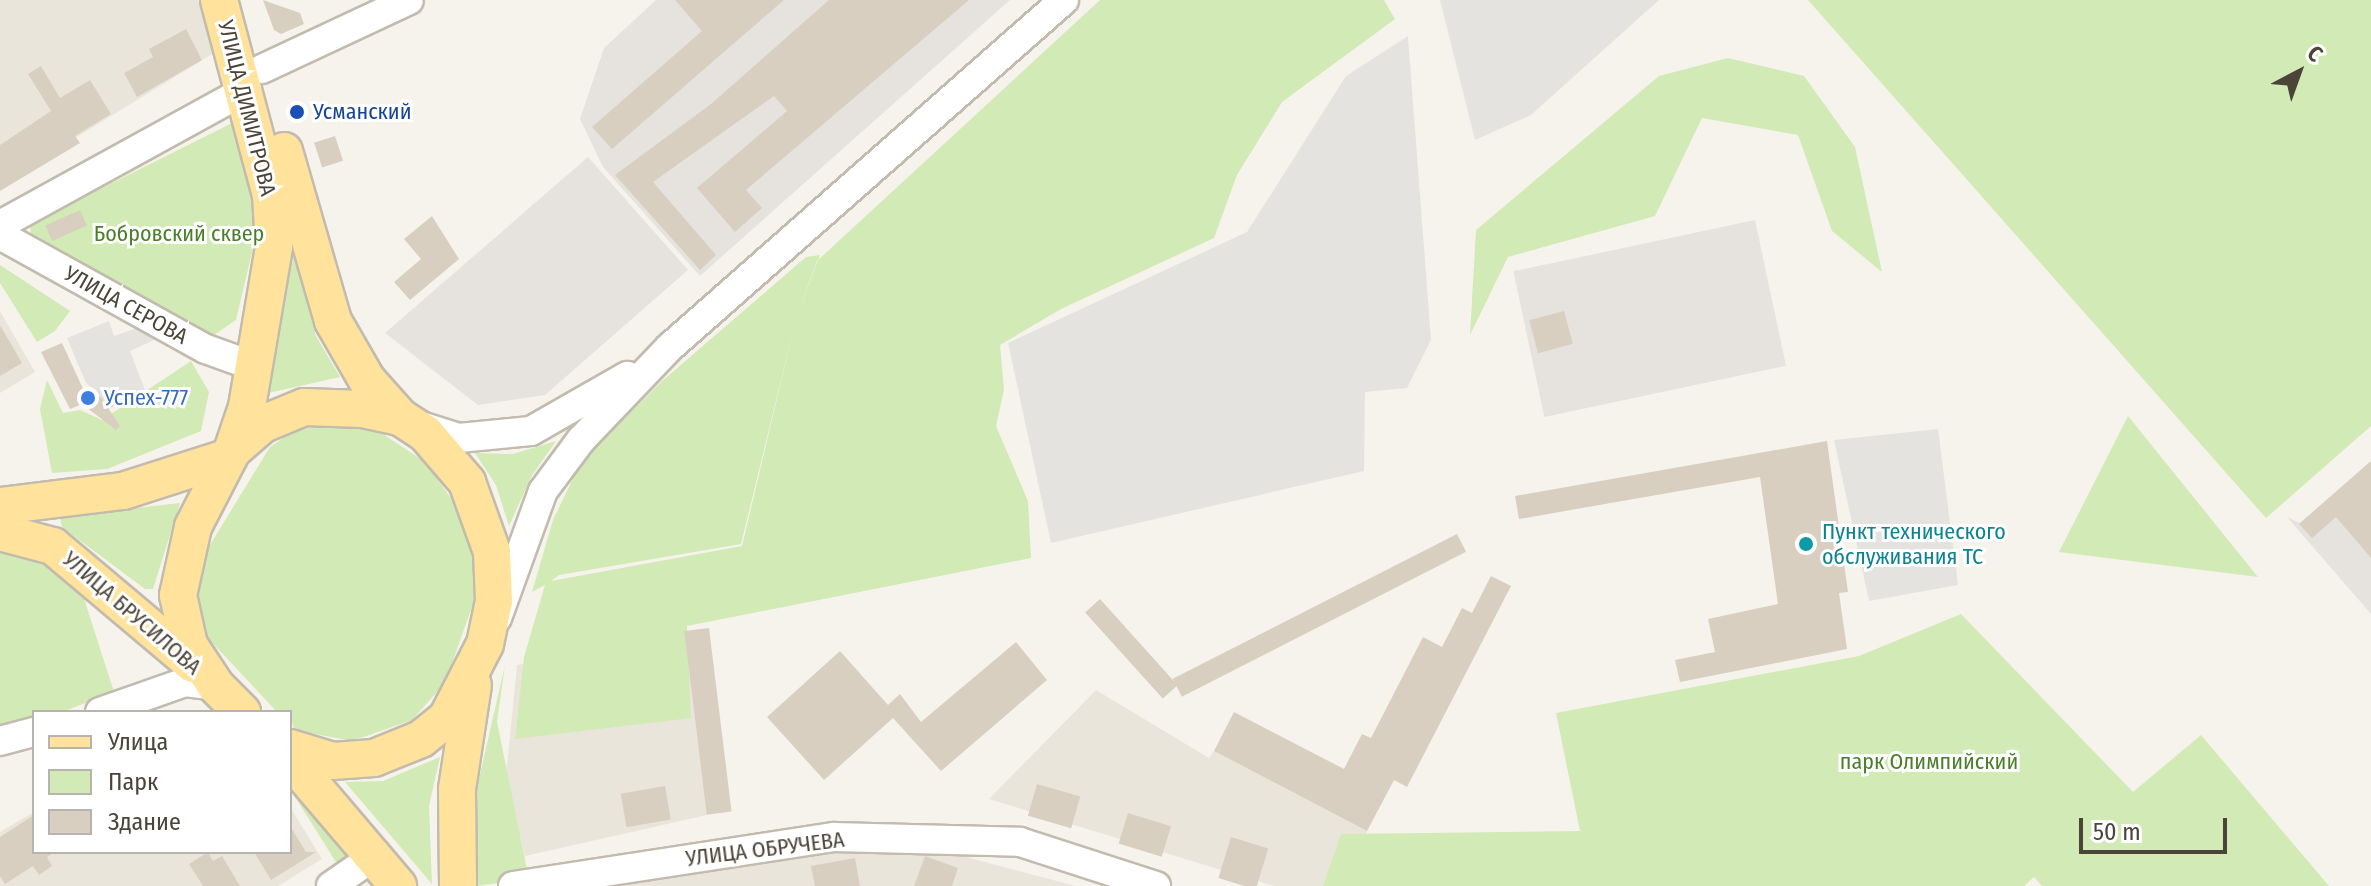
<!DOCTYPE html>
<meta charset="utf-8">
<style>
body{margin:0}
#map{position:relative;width:2371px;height:886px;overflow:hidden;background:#f6f3ec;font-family:"Fira Sans Condensed",sans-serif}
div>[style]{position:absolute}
.residential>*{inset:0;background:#eae5da}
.industrial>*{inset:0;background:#e6e2dd;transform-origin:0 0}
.green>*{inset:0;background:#d2eab5}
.parking>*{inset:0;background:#e5e3e0}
.building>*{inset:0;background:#d8cfc1;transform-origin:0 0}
.roads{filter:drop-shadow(2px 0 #c2bbae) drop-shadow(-2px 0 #c2bbae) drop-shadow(0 2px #c2bbae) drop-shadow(0 -2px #c2bbae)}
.minor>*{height:28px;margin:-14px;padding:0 14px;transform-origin:14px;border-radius:14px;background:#fff}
.major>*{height:36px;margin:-18px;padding:0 18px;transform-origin:18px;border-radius:18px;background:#ffe39c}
.dots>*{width:22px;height:22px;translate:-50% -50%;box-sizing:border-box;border:4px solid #fff;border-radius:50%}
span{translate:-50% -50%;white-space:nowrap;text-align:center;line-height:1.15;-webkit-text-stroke:6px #fff;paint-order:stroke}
.street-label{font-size:22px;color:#4b4439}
.transit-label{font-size:22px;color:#164399}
.left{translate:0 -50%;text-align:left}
.park-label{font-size:22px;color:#4a7f2a}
.shop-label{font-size:22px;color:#366cbe}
.culture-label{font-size:22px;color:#0d838f}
.legend{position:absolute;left:32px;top:710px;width:260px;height:144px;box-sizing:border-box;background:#fff;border:2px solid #b7b4b0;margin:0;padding:10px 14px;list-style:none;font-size:24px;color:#4b4439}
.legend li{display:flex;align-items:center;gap:16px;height:40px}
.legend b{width:40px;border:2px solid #b7b4b0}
.north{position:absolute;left:2259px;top:32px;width:80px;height:80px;-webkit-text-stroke:6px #fff;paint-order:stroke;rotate:41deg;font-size:22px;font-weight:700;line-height:32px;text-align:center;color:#4b4439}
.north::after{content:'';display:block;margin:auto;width:28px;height:36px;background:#4b4439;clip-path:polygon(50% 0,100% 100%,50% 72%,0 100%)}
.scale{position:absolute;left:2079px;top:818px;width:148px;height:36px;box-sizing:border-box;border:4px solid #4b4439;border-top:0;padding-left:10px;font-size:24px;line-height:28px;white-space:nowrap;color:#4b4439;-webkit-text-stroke:6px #fff;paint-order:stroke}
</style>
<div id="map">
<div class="residential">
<i style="clip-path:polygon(0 0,198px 0,214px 53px,0 184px)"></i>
<i style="clip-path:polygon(0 311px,35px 372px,0 393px)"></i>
<i style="clip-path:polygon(684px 631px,707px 815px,525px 856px,506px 776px,517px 665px)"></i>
<i style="clip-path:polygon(1096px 690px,1209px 758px,1214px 751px,1367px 831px,1350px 886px,1274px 886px,989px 799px)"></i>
<i style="clip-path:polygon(290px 807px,322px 859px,278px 886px,0 886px,0 832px,34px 812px,34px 852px,290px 852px)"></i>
<i style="clip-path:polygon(847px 826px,1076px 886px,581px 886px)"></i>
</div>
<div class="industrial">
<i style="clip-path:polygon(656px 0,1010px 0,700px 276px,603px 167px,580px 119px,604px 48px)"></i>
<i style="clip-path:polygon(588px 157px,688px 270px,545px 395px,478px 405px,385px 333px)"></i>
<i style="left:1755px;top:220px;width:149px;height:247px;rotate:78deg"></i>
<i style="clip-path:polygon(2371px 461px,2371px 614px,2287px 517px,2300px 523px)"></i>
</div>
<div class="green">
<i style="clip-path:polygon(evenodd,1100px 0,1384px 0,1395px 19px,1282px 102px,1237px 175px,1214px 238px,1061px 309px,1000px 345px,1004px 390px,996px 426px,1028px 501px,1031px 558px,687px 626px,691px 718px,515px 739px,524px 657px,545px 585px,532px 592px,553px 520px,581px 462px,661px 382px,806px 257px,820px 255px,798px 312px,817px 261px,1100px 0,795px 323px,742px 546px,551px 581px,559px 575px,741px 544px,795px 323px)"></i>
<i style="clip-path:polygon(1808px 0,2371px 0,2371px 426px,2266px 518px)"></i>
<i style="clip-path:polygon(1728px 58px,1804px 76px,1855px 147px,1882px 272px,1832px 231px,1798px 135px,1702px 118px,1655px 216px,1508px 257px,1470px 335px,1476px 230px,1659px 76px)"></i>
<i style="clip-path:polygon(234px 122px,253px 199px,253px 248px,236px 320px,211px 337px,31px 236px,30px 224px)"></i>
<i style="clip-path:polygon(289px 238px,316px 336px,340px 377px,264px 394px)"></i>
<i style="clip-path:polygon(0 265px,70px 311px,55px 331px,37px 342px,0 283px)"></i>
<i style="clip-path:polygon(191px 361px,209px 392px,201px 431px,107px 469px,52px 473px,40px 409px,47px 380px,63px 413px,80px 410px,102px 420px)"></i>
<i style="clip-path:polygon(2128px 416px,2258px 577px,2059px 552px)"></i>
<i style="clip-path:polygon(332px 425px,380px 432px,425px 462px,456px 505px,474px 562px,473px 604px,445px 683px,412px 720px,352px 741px,294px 730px,290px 712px,277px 712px,207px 637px,195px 598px,205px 553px,270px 447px,295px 430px)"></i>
<i style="clip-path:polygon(556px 441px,531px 477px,509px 526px,496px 485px,475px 453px,513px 454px)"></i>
<i style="clip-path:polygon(180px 503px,153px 589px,145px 589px,62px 527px,60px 518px,75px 515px)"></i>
<i style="clip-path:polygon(0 549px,35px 556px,78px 580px,114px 692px,62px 712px,34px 712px,34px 719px,0 728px)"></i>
<i style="clip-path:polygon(1961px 614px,2133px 792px,2201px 735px,2329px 886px,2042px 886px,2034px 877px,2024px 886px,1323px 886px,1341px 834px,1580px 831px,1556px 713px,1859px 656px)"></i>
<i style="clip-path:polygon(505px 665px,497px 722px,529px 879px,477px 886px,471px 814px)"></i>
<i style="clip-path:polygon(440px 757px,429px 806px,432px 884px,345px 782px,383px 781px)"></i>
<i style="clip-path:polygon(290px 789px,347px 851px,348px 863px,341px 870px)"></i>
</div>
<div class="parking">
<i style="clip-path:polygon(1440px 0,1659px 0,1531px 115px,1475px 140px)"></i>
<i style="clip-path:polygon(1408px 36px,1431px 340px,1407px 388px,1365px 392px,1364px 471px,1051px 543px,1008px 343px,1247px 232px,1346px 76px)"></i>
<i style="clip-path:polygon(109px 321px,114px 336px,140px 327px,161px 337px,130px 351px,145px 390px,100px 414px,99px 394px,86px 383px,67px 338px)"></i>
<i style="clip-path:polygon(1938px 429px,1958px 585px,1869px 601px,1834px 440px)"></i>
</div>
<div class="building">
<i style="clip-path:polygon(263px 0,300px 13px,304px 24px,281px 34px,274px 30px)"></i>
<i style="clip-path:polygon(675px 0,784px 0,612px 149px,592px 127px,702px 31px)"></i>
<i style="clip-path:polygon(829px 0,969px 0,746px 190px,762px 208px,735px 232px,697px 188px,787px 111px,774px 96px,653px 182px,716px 255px,700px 270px,615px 175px,711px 104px)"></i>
<i style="clip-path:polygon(186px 29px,202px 60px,137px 97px,124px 73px,153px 57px,149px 49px)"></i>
<i style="clip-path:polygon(41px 66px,60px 98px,90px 80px,111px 114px,75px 136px,80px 143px,0 191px,0 145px,51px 111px,28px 74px)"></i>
<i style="left:335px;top:136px;width:26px;height:22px;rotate:72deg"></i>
<i style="left:80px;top:210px;width:17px;height:38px;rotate:66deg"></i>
<i style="clip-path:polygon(432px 216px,459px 259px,410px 300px,394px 282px,421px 259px,404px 239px)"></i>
<i style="left:1564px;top:311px;width:34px;height:36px;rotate:75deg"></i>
<i style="clip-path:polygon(0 325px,22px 363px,0 376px)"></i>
<i style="clip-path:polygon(62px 343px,84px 391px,101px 397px,120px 426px,116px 430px,82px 404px,70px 409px,41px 352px)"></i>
<i style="clip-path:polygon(1827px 441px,1848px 592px,1839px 593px,1847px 649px,1680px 682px,1675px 660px,1715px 652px,1708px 619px,1778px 604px,1760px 477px,1519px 519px,1515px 496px)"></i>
<i style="clip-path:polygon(2371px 461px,2371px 558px,2336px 517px,2312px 538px,2299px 524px)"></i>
<i style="left:1457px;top:534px;width:20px;height:319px;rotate:63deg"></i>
<i style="clip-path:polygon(1491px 576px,1511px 586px,1407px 787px,1394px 780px,1367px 831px,1214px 751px,1234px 712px,1344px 769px,1362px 734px,1371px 738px,1423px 637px,1442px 647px,1462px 608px,1472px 613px)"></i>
<i style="left:1100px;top:599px;width:116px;height:20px;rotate:48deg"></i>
<i style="left:709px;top:628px;width:185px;height:25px;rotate:83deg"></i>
<i style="clip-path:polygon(1016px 642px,1047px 680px,941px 771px,893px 718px,824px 780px,767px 717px,840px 651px,888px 705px,900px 694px,921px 722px)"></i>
<i style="left:1037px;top:784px;width:45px;height:33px;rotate:16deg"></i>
<i style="left:665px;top:786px;width:34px;height:45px;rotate:80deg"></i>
<i style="left:1128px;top:813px;width:45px;height:32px;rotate:17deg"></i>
<i style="clip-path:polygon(34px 815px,34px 852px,55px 852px,47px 857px,52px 866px,39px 875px,33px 866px,5px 884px,0 876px,0 837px)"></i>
<i style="clip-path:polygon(290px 826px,306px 852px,316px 852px,271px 880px,254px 852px,290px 852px)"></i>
<i style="left:1231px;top:837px;width:39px;height:43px;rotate:17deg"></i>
<i style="clip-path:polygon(208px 852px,213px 861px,222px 856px,240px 886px,203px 886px,189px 864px)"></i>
<i style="clip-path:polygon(925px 856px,958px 868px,952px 886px,914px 886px)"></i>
<i style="clip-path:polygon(855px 858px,860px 886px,815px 886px,811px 866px)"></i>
</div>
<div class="roads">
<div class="minor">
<i style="left:262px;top:69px;width:162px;rotate:-25.1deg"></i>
<i style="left:0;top:225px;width:282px;rotate:-28.8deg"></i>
<i style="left:0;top:235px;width:235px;rotate:29deg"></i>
<i style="left:206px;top:349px;width:53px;rotate:19.8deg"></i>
<i style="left:418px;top:425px;width:43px;rotate:17.6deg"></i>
<i style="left:459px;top:438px;width:72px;rotate:-5.6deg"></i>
<i style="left:531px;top:431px;width:111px;rotate:-29.8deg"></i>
<i style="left:497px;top:618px;width:135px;rotate:-70.1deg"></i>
<i style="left:543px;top:491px;width:64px;rotate:-53.3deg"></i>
<i style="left:581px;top:440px;width:129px;rotate:-46.3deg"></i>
<i style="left:670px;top:347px;width:525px;rotate:-41.37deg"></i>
<i style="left:100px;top:712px;width:90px;rotate:-19.4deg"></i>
<i style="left:185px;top:682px;width:31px;rotate:7deg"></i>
<i style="left:0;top:741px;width:35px;rotate:-15deg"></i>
<i style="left:331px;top:886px;width:55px;rotate:-34.6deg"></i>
<i style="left:513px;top:886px;width:325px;rotate:-8.7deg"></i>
<i style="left:834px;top:837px;width:186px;rotate:1.5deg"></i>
<i style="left:1020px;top:842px;width:143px;rotate:17.9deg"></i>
</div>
<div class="major">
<i style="left:219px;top:0;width:202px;rotate:75.1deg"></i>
<i style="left:271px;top:195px;width:52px;rotate:86.7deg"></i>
<i style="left:274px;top:247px;width:162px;rotate:99.6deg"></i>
<i style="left:247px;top:407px;width:46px;rotate:108.8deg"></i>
<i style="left:232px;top:451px;width:85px;rotate:117.2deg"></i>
<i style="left:193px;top:527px;width:70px;rotate:102.4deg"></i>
<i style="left:178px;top:595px;width:51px;rotate:77.6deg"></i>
<i style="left:189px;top:645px;width:49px;rotate:56.6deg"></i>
<i style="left:216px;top:686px;width:37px;rotate:45deg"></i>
<i style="left:284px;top:151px;width:177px;rotate:73.9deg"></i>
<i style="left:333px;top:321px;width:68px;rotate:60deg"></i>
<i style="left:367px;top:380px;width:50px;rotate:48.3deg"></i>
<i style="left:233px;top:450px;width:40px;rotate:-41deg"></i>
<i style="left:263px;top:424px;width:44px;rotate:-22.5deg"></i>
<i style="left:304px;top:407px;width:58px;rotate:2deg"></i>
<i style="left:362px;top:409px;width:39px;rotate:12deg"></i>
<i style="left:400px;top:417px;width:30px;rotate:33deg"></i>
<i style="left:425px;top:433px;width:65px;rotate:49.4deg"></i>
<i style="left:467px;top:482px;width:74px;rotate:70.3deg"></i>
<i style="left:492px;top:552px;width:49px;rotate:87.7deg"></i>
<i style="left:494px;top:601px;width:44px;rotate:101.8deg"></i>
<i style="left:485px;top:644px;width:83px;rotate:117.2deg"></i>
<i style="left:447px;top:718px;width:33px;rotate:141deg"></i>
<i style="left:421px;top:739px;width:51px;rotate:158deg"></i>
<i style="left:374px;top:758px;width:41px;rotate:175.8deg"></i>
<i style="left:333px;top:761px;width:45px;rotate:-163.2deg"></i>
<i style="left:0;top:506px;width:124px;rotate:-7deg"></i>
<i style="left:123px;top:491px;width:111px;rotate:-17.8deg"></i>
<i style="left:0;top:532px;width:55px;rotate:14.8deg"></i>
<i style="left:53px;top:546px;width:183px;rotate:40.1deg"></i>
<i style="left:290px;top:759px;width:167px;rotate:49.6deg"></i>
<i style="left:458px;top:886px;width:97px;rotate:-90.6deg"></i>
<i style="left:457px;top:789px;width:105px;rotate:-81.3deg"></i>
</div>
</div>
<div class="dots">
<i style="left:297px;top:112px;background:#1a4fb4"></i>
<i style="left:88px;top:398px;background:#3f7fe0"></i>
<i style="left:1806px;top:544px;background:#0f9aa8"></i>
</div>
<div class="street-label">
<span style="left:247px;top:108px;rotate:76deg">УЛИЦА ДИМИТРОВА</span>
<span style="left:126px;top:305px;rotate:29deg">УЛИЦА СЕРОВА</span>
<span style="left:132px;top:613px;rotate:41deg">УЛИЦА БРУСИЛОВА</span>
<span style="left:765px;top:849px;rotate:-7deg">УЛИЦА ОБРУЧЕВА</span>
</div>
<div class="transit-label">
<span class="left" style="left:313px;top:112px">Усманский</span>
</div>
<div class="park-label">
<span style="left:179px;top:234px">Бобровский сквер</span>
<span style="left:1929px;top:762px">парк Олимпийский</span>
</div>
<div class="shop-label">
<span class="left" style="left:104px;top:398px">Успех-777</span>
</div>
<div class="culture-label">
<span class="left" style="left:1822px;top:544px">Пункт технического<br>обслуживания ТС</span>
</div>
<ul class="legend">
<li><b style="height:10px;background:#ffe39c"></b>Улица</li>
<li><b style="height:22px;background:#d2eab5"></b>Парк</li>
<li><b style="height:22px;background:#d8cfc1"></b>Здание</li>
</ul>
<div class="north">С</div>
<div class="scale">50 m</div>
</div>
